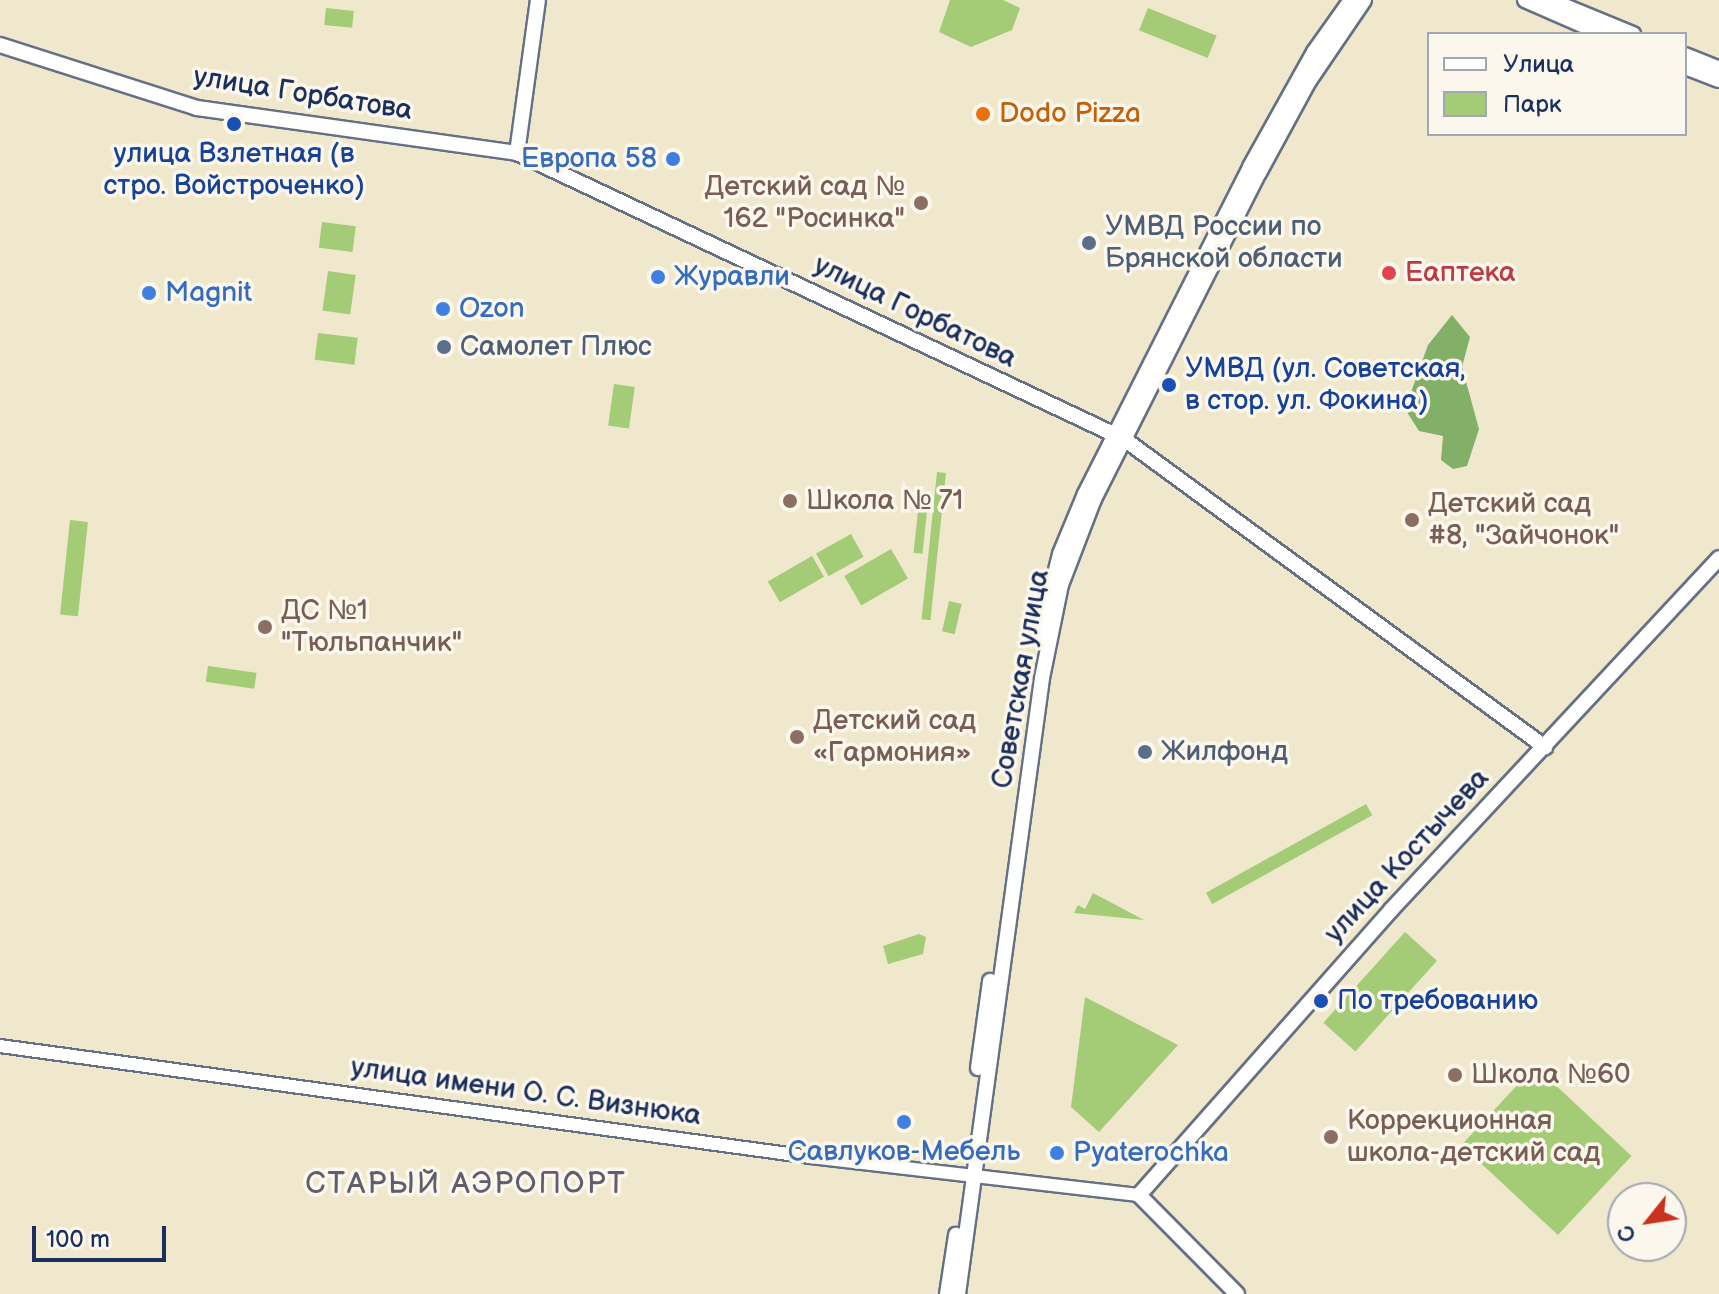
<!DOCTYPE html>
<meta charset="utf-8">
<style>
body{margin:0}
#map{position:relative;width:1719px;height:1294px;overflow:hidden;background:#efe8cc;font-family:"Balsamiq Sans",sans-serif}
div>[style]{position:absolute}
.green>*{inset:0;background:#a4cc77;transform-origin:0 0}
.forest>*{inset:0;background:#83b068}
.roads{filter:drop-shadow(2px 0 #657084) drop-shadow(-2px 0 #657084) drop-shadow(0 2px #657084) drop-shadow(0 -2px #657084)}
.tertiary>*{height:12px;margin:-6px;padding:0 6px;transform-origin:6px;border-radius:6px;background:#fff}
.secondary>*{height:14px;margin:-7px;padding:0 7px;transform-origin:7px;border-radius:7px;background:#fff}
.dots>*{width:22px;height:22px;translate:-50% -50%;box-sizing:border-box;border:4px solid #fbf7ec;border-radius:50%}
span{translate:-50% -50%;white-space:nowrap;text-align:center;line-height:1.15;-webkit-text-stroke:7px #fbf7ec;paint-order:stroke}
.street-label{font-size:28px;color:#1b2f5e}
.food-label{font-size:28px;color:#c56008}
.left{translate:0 -50%;text-align:left}
.transit-label{font-size:28px;color:#164399}
.shop-label{font-size:28px;color:#366cbe}
.right{translate:-100% -50%;text-align:right}
.education-label{font-size:28px;color:#785e54}
.service-label{font-size:28px;color:#4e5e75}
.health-label{font-size:28px;color:#be3a42}
.neighbourhood-label{font-size:30px;color:#605d6c;letter-spacing:2px}
.legend{position:absolute;left:1427px;top:32px;width:260px;height:104px;box-sizing:border-box;background:#fbf7ec;border:2px solid #a1a7b3;margin:0;padding:10px 14px;list-style:none;font-size:24px;color:#1b2f5e}
.legend li{display:flex;align-items:center;gap:16px;height:40px}
.legend b{width:40px;border:2px solid #a1a7b3}
.north{position:absolute;left:1607px;top:1182px;width:80px;height:80px;box-sizing:border-box;background:#fbf7ec;border:2px solid #a1a7b3;border-radius:50%;rotate:240deg;font-size:22px;font-weight:700;line-height:32px;text-align:center;color:#1b2f5e}
.north::after{content:'';display:block;margin:auto;width:28px;height:36px;background:#c8321e;clip-path:polygon(50% 0,100% 100%,50% 72%,0 100%)}
.scale{position:absolute;left:32px;top:1226px;width:134px;height:36px;box-sizing:border-box;border:4px solid #1b2f5e;border-top:0;padding-left:10px;font-size:24px;line-height:28px;white-space:nowrap;color:#1b2f5e;-webkit-text-stroke:6px #fbf7ec;paint-order:stroke}
</style>
<div id="map">
<div class="green">
<i style="clip-path:polygon(950px 0,1003px 0,1020px 8px,1012px 30px,971px 47px,939px 32px)"></i>
<i style="left:326px;top:8px;width:28px;height:17px;rotate:6deg"></i>
<i style="left:1148px;top:8px;width:74px;height:24px;rotate:22deg"></i>
<i style="left:322px;top:222px;width:34px;height:26px;rotate:7deg"></i>
<i style="left:328px;top:271px;width:28px;height:40px;rotate:8deg"></i>
<i style="left:318px;top:333px;width:40px;height:27px;rotate:7deg"></i>
<i style="left:614px;top:384px;width:21px;height:42px;rotate:8deg"></i>
<i style="left:937px;top:472px;width:9px;height:148px;rotate:6deg"></i>
<i style="left:919px;top:501px;width:9px;height:52px;rotate:6deg"></i>
<i style="left:70px;top:520px;width:18px;height:95px;rotate:6deg"></i>
<i style="left:851px;top:534px;width:26px;height:40px;rotate:61deg"></i>
<i style="left:891px;top:549px;width:34px;height:54px;rotate:60deg"></i>
<i style="left:812px;top:556px;width:24px;height:51px;rotate:60deg"></i>
<i style="left:949px;top:601px;width:13px;height:31px;rotate:13deg"></i>
<i style="left:208px;top:666px;width:49px;height:16px;rotate:8deg"></i>
<i style="left:1366px;top:804px;width:13px;height:183px;rotate:61deg"></i>
<i style="clip-path:polygon(1093px 893px,1144px 920px,1074px 913px,1078px 905px,1085px 909px)"></i>
<i style="left:1405px;top:932px;width:43px;height:122px;rotate:42deg"></i>
<i style="clip-path:polygon(919px 934px,926px 937px,923px 954px,888px 964px,883px 946px)"></i>
<i style="clip-path:polygon(1085px 997px,1178px 1045px,1099px 1132px,1071px 1107px)"></i>
<i style="left:1535px;top:1066px;width:132px;height:108px;rotate:43deg"></i>
</div>
<div class="forest">
<i style="clip-path:polygon(1452px 315px,1470px 337px,1462px 367px,1479px 429px,1467px 466px,1453px 469px,1441px 460px,1443px 436px,1419px 431px,1405px 409px,1428px 345px)"></i>
</div>
<div class="roads">
<div class="tertiary">
<i style="left:0;top:1046px;width:818px;rotate:7.8deg"></i>
<i style="left:810px;top:1157px;width:331px;rotate:6.6deg"></i>
</div>
<div class="secondary">
<i style="left:1525px;top:0;width:85px;rotate:23.6deg"></i>
<i style="left:1550px;top:0;width:90px;rotate:22.3deg"></i>
<i style="left:0;top:45px;width:207px;rotate:17.7deg"></i>
<i style="left:197px;top:108px;width:323px;rotate:8deg"></i>
<i style="left:517px;top:153px;width:671px;rotate:25.23deg"></i>
<i style="left:1124px;top:439px;width:522px;rotate:36.19deg"></i>
<i style="left:1685px;top:55px;width:37px;rotate:22deg"></i>
<i style="left:1685px;top:67px;width:36px;rotate:21deg"></i>
<i style="left:517px;top:153px;width:154px;rotate:-82.2deg"></i>
<i style="left:1039px;top:636px;width:85px;rotate:-75.6deg"></i>
<i style="left:1060px;top:554px;width:65px;rotate:-67.4deg"></i>
<i style="left:1085px;top:494px;width:366px;rotate:-63.2deg"></i>
<i style="left:1250px;top:167px;width:132px;rotate:-60.9deg"></i>
<i style="left:1314px;top:52px;width:64px;rotate:-54.6deg"></i>
<i style="left:978px;top:1068px;width:88px;rotate:-82.1deg"></i>
<i style="left:947px;top:1294px;width:60px;rotate:-81.3deg"></i>
<i style="left:958px;top:1294px;width:622px;rotate:-82.23deg"></i>
<i style="left:1042px;top:678px;width:95px;rotate:-78.5deg"></i>
<i style="left:1061px;top:585px;width:92px;rotate:-69deg"></i>
<i style="left:1094px;top:499px;width:365px;rotate:-63.2deg"></i>
<i style="left:1259px;top:173px;width:105px;rotate:-61.5deg"></i>
<i style="left:1309px;top:81px;width:98px;rotate:-55.8deg"></i>
<i style="left:1237px;top:1294px;width:139px;rotate:-134.7deg"></i>
<i style="left:1139px;top:1195px;width:380px;rotate:-48.5deg"></i>
<i style="left:1391px;top:910px;width:481px;rotate:-47deg"></i>
</div>
</div>
<div class="dots">
<i style="left:983px;top:114px;background:#e8710a"></i>
<i style="left:234px;top:124px;background:#1a4fb4"></i>
<i style="left:673px;top:159px;background:#3f7fe0"></i>
<i style="left:921px;top:203px;background:#8d6e63"></i>
<i style="left:1089px;top:243px;background:#5c6f8a"></i>
<i style="left:1389px;top:273px;background:#e0444e"></i>
<i style="left:658px;top:277px;background:#3f7fe0"></i>
<i style="left:149px;top:293px;background:#3f7fe0"></i>
<i style="left:443px;top:309px;background:#3f7fe0"></i>
<i style="left:444px;top:347px;background:#5c6f8a"></i>
<i style="left:1169px;top:385px;background:#1a4fb4"></i>
<i style="left:790px;top:501px;background:#8d6e63"></i>
<i style="left:1412px;top:520px;background:#8d6e63"></i>
<i style="left:265px;top:627px;background:#8d6e63"></i>
<i style="left:797px;top:737px;background:#8d6e63"></i>
<i style="left:1145px;top:752px;background:#5c6f8a"></i>
<i style="left:1321px;top:1001px;background:#1a4fb4"></i>
<i style="left:1455px;top:1075px;background:#8d6e63"></i>
<i style="left:904px;top:1122px;background:#3f7fe0"></i>
<i style="left:1331px;top:1137px;background:#8d6e63"></i>
<i style="left:1057px;top:1153px;background:#3f7fe0"></i>
</div>
<div class="street-label">
<span style="left:303px;top:94px;rotate:9deg">улица Горбатова</span>
<span style="left:915px;top:312px;rotate:26deg">улица Горбатова</span>
<span style="left:1021px;top:679px;rotate:-80deg">Советская улица</span>
<span style="left:1407px;top:856px;rotate:-47deg">улица Костычева</span>
<span style="left:526px;top:1092px;rotate:8deg">улица имени О. С. Визнюка</span>
</div>
<div class="food-label">
<span class="left" style="left:999px;top:114px">Dodo Pizza</span>
</div>
<div class="transit-label">
<span style="left:234px;top:170px">улица Взлетная (в<br>стро. Войстроченко)</span>
<span class="left" style="left:1185px;top:385px">УМВД (ул. Советская,<br>в стор. ул. Фокина)</span>
<span class="left" style="left:1337px;top:1001px">По требованию</span>
</div>
<div class="shop-label">
<span class="right" style="left:657px;top:159px">Европа 58</span>
<span class="left" style="left:674px;top:277px">Журавли</span>
<span class="left" style="left:165px;top:293px">Magnit</span>
<span class="left" style="left:459px;top:309px">Ozon</span>
<span style="left:904px;top:1152px">Савлуков-Мебель</span>
<span class="left" style="left:1073px;top:1153px">Pyaterochka</span>
</div>
<div class="education-label">
<span class="right" style="left:905px;top:203px">Детский сад №<br>162 "Росинка"</span>
<span class="left" style="left:806px;top:501px">Школа № 71</span>
<span class="left" style="left:1428px;top:520px">Детский сад<br>#8, "Зайчонок"</span>
<span class="left" style="left:281px;top:627px">ДС №1<br>"Тюльпанчик"</span>
<span class="left" style="left:813px;top:737px">Детский сад<br>«Гармония»</span>
<span class="left" style="left:1471px;top:1075px">Школа №60</span>
<span class="left" style="left:1347px;top:1137px">Коррекционная<br>школа-детский сад</span>
</div>
<div class="service-label">
<span class="left" style="left:1105px;top:243px">УМВД России по<br>Брянской области</span>
<span class="left" style="left:460px;top:347px">Самолет Плюс</span>
<span class="left" style="left:1161px;top:752px">Жилфонд</span>
</div>
<div class="health-label">
<span class="left" style="left:1405px;top:273px">Еаптека</span>
</div>
<div class="neighbourhood-label">
<span style="left:466px;top:1184px">СТАРЫЙ АЭРОПОРТ</span>
</div>
<ul class="legend">
<li><b style="height:10px;background:#fff"></b>Улица</li>
<li><b style="height:22px;background:#a4cc77"></b>Парк</li>
</ul>
<div class="north">С</div>
<div class="scale">100 m</div>
</div>
